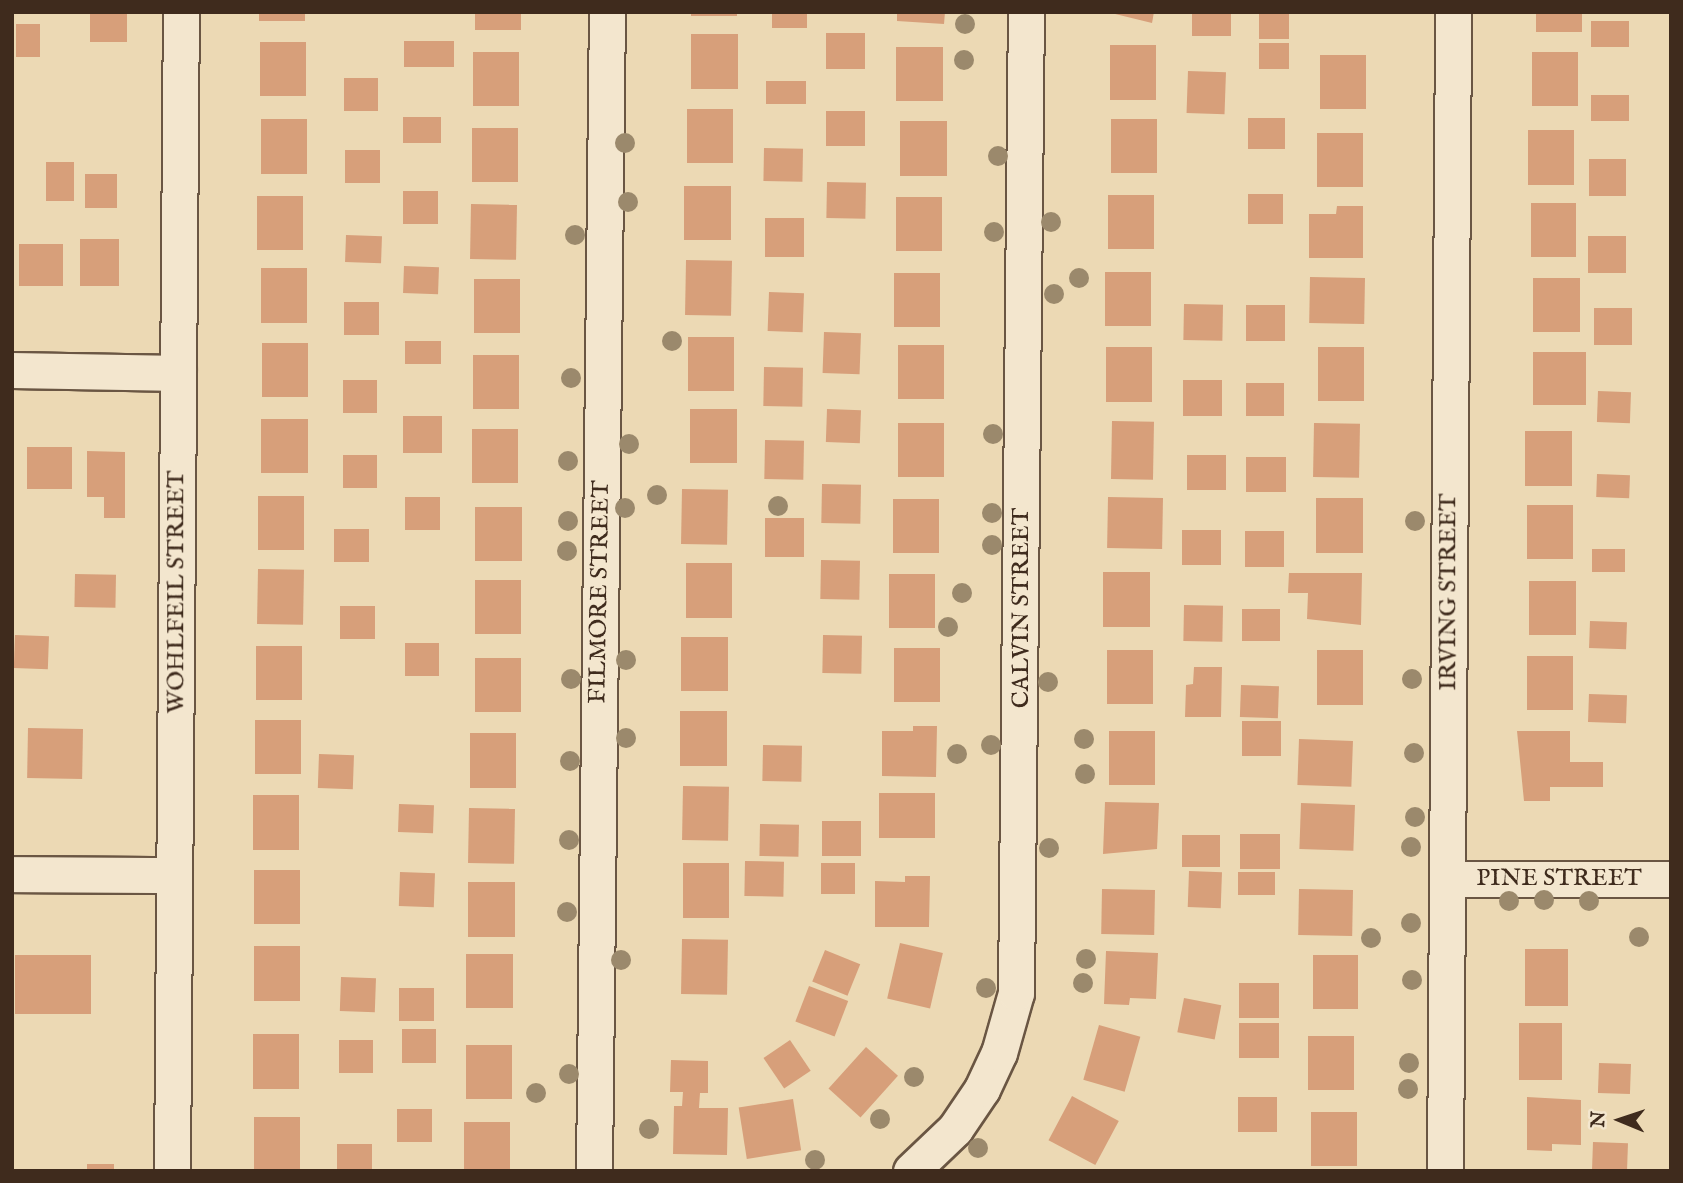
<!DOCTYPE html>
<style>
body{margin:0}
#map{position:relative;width:1683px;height:1183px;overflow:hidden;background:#ecd9b4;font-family:"IM FELL English",serif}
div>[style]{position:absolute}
.building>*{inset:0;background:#d79f7a;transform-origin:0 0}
.roads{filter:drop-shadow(2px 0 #6a5643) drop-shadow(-2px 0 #6a5643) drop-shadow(0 2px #6a5643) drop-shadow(0 -2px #6a5643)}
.minor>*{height:35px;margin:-17.5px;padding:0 17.5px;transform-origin:17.5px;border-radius:17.5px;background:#f3e6ce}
.trees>*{width:20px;height:20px;margin:-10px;border-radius:50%;background:#9b896c}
span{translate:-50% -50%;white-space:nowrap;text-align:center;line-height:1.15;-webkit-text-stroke:5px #f3e6ce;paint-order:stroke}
.street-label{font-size:24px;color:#3f2b1d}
.frame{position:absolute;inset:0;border:14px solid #3f2b1d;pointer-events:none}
.north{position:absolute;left:1585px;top:1085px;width:70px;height:70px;-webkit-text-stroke:5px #f3e6ce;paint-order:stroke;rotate:272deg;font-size:19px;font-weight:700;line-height:28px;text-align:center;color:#3f2b1d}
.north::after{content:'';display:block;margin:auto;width:24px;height:32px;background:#3f2b1d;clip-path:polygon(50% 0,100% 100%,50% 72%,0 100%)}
</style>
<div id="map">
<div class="building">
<i style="left:90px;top:12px;width:37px;height:30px"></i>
<i style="left:259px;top:12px;width:46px;height:9px"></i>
<i style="left:475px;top:12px;width:46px;height:18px"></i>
<i style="left:691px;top:12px;width:46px;height:4px"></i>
<i style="left:772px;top:12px;width:35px;height:16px"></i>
<i style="clip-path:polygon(897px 12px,945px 12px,944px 24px,897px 21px)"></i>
<i style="clip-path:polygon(1107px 12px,1154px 12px,1152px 23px)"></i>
<i style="left:1192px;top:12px;width:39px;height:24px"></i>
<i style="left:1259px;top:12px;width:30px;height:27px"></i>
<i style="left:1536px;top:12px;width:46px;height:20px"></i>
<i style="left:1591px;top:21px;width:38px;height:26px"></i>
<i style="left:16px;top:24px;width:24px;height:33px"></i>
<i style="left:826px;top:33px;width:39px;height:36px"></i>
<i style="left:691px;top:34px;width:47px;height:55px"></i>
<i style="left:404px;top:41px;width:50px;height:26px"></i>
<i style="left:260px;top:42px;width:46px;height:54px"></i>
<i style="left:1259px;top:43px;width:30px;height:26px"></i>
<i style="left:1110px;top:45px;width:46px;height:55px"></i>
<i style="left:896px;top:47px;width:47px;height:54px"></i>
<i style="left:473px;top:52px;width:46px;height:54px"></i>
<i style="left:1532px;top:52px;width:46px;height:54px"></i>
<i style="left:1320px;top:55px;width:46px;height:54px"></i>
<i style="left:1188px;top:71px;width:38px;height:42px;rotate:2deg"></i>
<i style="left:344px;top:78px;width:34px;height:33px"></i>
<i style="left:766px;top:81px;width:40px;height:23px"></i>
<i style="left:1591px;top:95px;width:38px;height:26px"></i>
<i style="left:687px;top:109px;width:46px;height:54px"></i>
<i style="left:826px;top:111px;width:39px;height:35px"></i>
<i style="left:403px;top:117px;width:38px;height:26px"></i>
<i style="left:1248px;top:118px;width:37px;height:31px"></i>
<i style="left:261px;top:119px;width:46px;height:55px"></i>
<i style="left:1111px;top:119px;width:46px;height:54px"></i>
<i style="left:900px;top:121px;width:47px;height:55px"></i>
<i style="left:472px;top:128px;width:46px;height:54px"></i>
<i style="left:1528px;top:130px;width:46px;height:55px"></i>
<i style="left:1317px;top:133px;width:46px;height:54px"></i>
<i style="left:764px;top:148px;width:39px;height:33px;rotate:1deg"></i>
<i style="left:345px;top:150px;width:35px;height:33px"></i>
<i style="left:1589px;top:159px;width:37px;height:37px"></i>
<i style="left:46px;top:162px;width:28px;height:39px"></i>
<i style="left:117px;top:174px;width:34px;height:32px;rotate:90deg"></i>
<i style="left:827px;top:182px;width:39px;height:36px;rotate:1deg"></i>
<i style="left:684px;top:186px;width:47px;height:54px"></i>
<i style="left:403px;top:191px;width:35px;height:33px"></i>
<i style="left:1248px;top:194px;width:35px;height:30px"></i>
<i style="left:1108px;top:195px;width:46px;height:54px"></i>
<i style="left:257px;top:196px;width:46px;height:54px"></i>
<i style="left:896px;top:197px;width:46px;height:54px"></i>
<i style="left:1531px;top:203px;width:45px;height:54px"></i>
<i style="left:471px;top:204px;width:46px;height:55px;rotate:1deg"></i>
<i style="clip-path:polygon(1337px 206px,1363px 206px,1363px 258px,1309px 258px,1309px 214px,1336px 214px)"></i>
<i style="left:765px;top:218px;width:39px;height:39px"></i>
<i style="left:346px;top:235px;width:36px;height:27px;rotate:2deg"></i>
<i style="left:1588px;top:236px;width:38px;height:37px"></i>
<i style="left:80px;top:239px;width:39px;height:47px"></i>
<i style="left:19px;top:244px;width:44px;height:42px"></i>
<i style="left:686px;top:260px;width:46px;height:55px;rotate:1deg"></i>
<i style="left:404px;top:266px;width:35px;height:27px;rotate:2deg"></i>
<i style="left:261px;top:268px;width:46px;height:55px"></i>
<i style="left:1105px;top:272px;width:46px;height:54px"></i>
<i style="left:894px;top:273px;width:46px;height:54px"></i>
<i style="left:1310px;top:277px;width:55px;height:46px;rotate:1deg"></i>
<i style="left:1533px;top:278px;width:47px;height:54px"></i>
<i style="left:474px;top:279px;width:46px;height:54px"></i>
<i style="left:769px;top:292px;width:35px;height:39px;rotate:2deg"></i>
<i style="left:379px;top:302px;width:33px;height:35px;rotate:90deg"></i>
<i style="left:1184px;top:304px;width:39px;height:36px;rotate:1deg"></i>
<i style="left:1246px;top:305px;width:39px;height:36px"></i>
<i style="left:1594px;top:308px;width:38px;height:37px"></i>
<i style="left:824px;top:332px;width:37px;height:41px;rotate:2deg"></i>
<i style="left:688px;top:337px;width:46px;height:54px"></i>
<i style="left:405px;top:341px;width:36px;height:23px"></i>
<i style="left:262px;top:343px;width:46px;height:54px"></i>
<i style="left:898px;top:345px;width:46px;height:54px"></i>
<i style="left:1106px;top:347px;width:46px;height:55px"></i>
<i style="left:1318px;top:347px;width:46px;height:54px"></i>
<i style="left:1533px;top:352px;width:53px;height:53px"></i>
<i style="left:473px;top:355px;width:46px;height:54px"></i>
<i style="left:764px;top:367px;width:39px;height:39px;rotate:1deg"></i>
<i style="left:343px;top:380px;width:34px;height:33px"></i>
<i style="left:1183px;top:380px;width:39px;height:36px"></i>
<i style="left:1246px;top:383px;width:38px;height:33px"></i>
<i style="left:1598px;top:391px;width:33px;height:31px;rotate:2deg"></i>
<i style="left:690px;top:409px;width:47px;height:54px"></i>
<i style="left:827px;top:409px;width:34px;height:33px;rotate:2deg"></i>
<i style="left:403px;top:416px;width:39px;height:37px"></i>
<i style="left:261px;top:419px;width:47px;height:54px"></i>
<i style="left:1112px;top:421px;width:42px;height:58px;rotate:1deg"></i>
<i style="left:898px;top:423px;width:46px;height:54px"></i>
<i style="left:1314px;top:423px;width:46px;height:54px;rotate:1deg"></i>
<i style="left:472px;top:429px;width:46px;height:54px"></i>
<i style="left:1525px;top:431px;width:47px;height:55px"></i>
<i style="left:765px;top:440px;width:39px;height:39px;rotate:1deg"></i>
<i style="left:27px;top:447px;width:45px;height:42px"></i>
<i style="clip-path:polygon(87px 451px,125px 452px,125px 518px,104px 518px,104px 497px,87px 497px)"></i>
<i style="left:343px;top:455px;width:34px;height:33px"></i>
<i style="left:1187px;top:455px;width:39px;height:35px"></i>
<i style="left:1246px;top:457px;width:40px;height:35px"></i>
<i style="left:1597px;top:474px;width:33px;height:23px;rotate:2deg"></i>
<i style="left:822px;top:484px;width:39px;height:39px;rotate:1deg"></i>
<i style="left:682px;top:489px;width:46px;height:55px;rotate:1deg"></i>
<i style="left:258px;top:496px;width:46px;height:54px"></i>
<i style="left:405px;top:497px;width:35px;height:33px"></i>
<i style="left:1108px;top:497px;width:55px;height:51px;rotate:1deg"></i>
<i style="left:1316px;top:498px;width:47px;height:55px"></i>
<i style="left:893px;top:499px;width:46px;height:54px"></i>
<i style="left:1527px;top:505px;width:46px;height:54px"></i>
<i style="left:475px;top:507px;width:47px;height:54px"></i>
<i style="left:765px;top:518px;width:39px;height:39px"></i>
<i style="left:369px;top:529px;width:33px;height:35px;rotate:90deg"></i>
<i style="left:1182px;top:530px;width:39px;height:35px"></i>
<i style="left:1245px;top:531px;width:39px;height:36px"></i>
<i style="left:1592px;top:549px;width:33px;height:23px"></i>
<i style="left:821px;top:560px;width:39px;height:39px;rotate:1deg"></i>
<i style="left:686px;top:563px;width:46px;height:55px"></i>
<i style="left:258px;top:569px;width:46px;height:55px;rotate:1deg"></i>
<i style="left:1103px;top:572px;width:47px;height:55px"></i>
<i style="clip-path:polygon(1289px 573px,1362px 573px,1361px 625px,1307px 619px,1308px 593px,1288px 593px)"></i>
<i style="left:75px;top:574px;width:41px;height:33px;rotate:1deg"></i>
<i style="left:889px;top:574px;width:46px;height:54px"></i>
<i style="left:475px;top:580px;width:46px;height:54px"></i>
<i style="left:1529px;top:581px;width:47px;height:54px"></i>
<i style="left:1184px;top:605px;width:39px;height:36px;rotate:1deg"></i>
<i style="left:340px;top:606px;width:35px;height:33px"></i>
<i style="left:1242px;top:609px;width:38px;height:32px"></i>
<i style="left:1590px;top:621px;width:37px;height:27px;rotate:2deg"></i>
<i style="left:15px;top:635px;width:34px;height:33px;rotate:2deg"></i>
<i style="left:823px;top:635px;width:39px;height:38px;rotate:1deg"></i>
<i style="left:681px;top:637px;width:47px;height:54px"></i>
<i style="left:405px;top:643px;width:34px;height:33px"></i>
<i style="left:256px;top:646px;width:46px;height:54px"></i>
<i style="left:894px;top:648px;width:46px;height:54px"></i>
<i style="left:1107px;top:650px;width:46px;height:54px"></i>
<i style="left:1317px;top:650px;width:46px;height:55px"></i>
<i style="left:1527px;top:656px;width:46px;height:54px"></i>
<i style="left:475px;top:658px;width:46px;height:54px"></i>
<i style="clip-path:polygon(1194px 667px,1222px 667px,1221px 717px,1185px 717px,1186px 685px,1193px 684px)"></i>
<i style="left:1241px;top:685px;width:38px;height:32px;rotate:2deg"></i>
<i style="left:1589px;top:694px;width:38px;height:28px;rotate:2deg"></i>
<i style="left:680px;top:711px;width:47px;height:55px"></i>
<i style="left:255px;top:720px;width:46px;height:54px"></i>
<i style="left:1242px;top:721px;width:39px;height:35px"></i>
<i style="clip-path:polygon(913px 726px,937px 726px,936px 777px,882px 776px,882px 731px,913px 731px)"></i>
<i style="left:28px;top:728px;width:55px;height:50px;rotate:1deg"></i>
<i style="left:1109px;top:731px;width:46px;height:54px"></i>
<i style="clip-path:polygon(1517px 731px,1570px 731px,1570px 762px,1603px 762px,1603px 787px,1550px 787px,1550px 801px,1524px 801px)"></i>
<i style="left:470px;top:733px;width:46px;height:55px"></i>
<i style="left:1299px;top:739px;width:54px;height:46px;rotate:2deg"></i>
<i style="left:763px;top:745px;width:39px;height:36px;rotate:1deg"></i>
<i style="left:319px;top:754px;width:35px;height:34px;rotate:2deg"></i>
<i style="left:683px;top:786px;width:46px;height:54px;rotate:1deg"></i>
<i style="left:879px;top:793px;width:56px;height:45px"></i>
<i style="left:253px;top:795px;width:46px;height:55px"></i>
<i style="clip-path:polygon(1105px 802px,1159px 803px,1157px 849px,1103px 854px)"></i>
<i style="left:1301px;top:803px;width:54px;height:46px;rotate:2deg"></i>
<i style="left:399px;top:804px;width:35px;height:28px;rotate:2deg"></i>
<i style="left:469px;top:808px;width:46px;height:55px;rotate:1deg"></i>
<i style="left:822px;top:821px;width:39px;height:35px"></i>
<i style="left:760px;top:824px;width:39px;height:32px;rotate:1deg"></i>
<i style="left:1240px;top:834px;width:40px;height:35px"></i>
<i style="left:1182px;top:835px;width:38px;height:32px"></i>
<i style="left:745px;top:861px;width:39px;height:35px;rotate:1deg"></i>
<i style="left:683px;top:863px;width:46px;height:55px"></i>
<i style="left:821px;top:863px;width:34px;height:31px"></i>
<i style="left:254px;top:870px;width:46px;height:54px"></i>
<i style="left:1189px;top:871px;width:33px;height:36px;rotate:2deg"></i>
<i style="left:400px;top:872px;width:35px;height:34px;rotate:2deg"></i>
<i style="left:1238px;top:872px;width:37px;height:23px"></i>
<i style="clip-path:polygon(905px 876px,930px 876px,929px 927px,875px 927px,875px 881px,905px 882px)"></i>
<i style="left:468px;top:882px;width:47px;height:55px"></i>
<i style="left:1102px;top:889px;width:53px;height:45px;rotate:1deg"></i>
<i style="left:1299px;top:889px;width:54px;height:46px;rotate:1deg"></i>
<i style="left:682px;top:939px;width:46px;height:55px;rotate:1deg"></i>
<i style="left:900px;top:943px;width:44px;height:57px;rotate:13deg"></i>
<i style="left:254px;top:946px;width:46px;height:55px"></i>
<i style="left:1525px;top:949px;width:43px;height:57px"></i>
<i style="left:825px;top:950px;width:38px;height:34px;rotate:22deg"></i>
<i style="clip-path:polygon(1106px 951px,1158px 953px,1156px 999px,1130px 998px,1129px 1005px,1104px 1004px)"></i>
<i style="left:466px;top:954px;width:47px;height:54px"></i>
<i style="left:15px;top:955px;width:76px;height:59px"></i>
<i style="left:1313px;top:955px;width:45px;height:54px"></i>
<i style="left:341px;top:977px;width:35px;height:34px;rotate:2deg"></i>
<i style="left:1239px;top:983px;width:40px;height:35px"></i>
<i style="left:809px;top:986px;width:42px;height:38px;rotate:21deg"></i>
<i style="left:399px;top:988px;width:35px;height:33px"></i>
<i style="left:1184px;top:998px;width:38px;height:35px;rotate:11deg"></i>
<i style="left:1239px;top:1023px;width:40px;height:35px"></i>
<i style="left:1519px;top:1023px;width:43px;height:57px"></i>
<i style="left:1099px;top:1025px;width:43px;height:57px;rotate:16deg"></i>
<i style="left:402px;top:1029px;width:34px;height:34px"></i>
<i style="left:253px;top:1034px;width:46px;height:55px"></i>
<i style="left:1308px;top:1036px;width:46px;height:54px"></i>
<i style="left:339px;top:1040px;width:34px;height:33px"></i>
<i style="left:790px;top:1040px;width:37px;height:32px;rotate:56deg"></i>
<i style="left:466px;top:1045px;width:46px;height:54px"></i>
<i style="left:866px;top:1047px;width:43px;height:56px;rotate:42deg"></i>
<i style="clip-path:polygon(671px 1060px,708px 1061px,708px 1093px,700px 1093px,699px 1108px,728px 1108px,727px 1155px,673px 1154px,674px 1106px,682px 1106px,683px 1092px,670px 1092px)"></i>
<i style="left:1599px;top:1063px;width:32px;height:30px;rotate:2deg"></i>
<i style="left:1072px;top:1096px;width:53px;height:50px;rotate:28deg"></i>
<i style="left:1238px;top:1097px;width:39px;height:35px"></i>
<i style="clip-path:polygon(1527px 1097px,1581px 1100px,1581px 1145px,1552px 1144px,1552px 1151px,1527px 1150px)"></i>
<i style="left:793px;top:1099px;width:52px;height:55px;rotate:81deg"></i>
<i style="left:397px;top:1109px;width:35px;height:33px"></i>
<i style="left:1311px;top:1112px;width:46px;height:54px"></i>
<i style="left:254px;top:1117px;width:46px;height:54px"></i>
<i style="left:464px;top:1122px;width:46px;height:49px"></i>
<i style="left:1593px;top:1142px;width:35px;height:28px;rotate:2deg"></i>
<i style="left:337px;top:1144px;width:35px;height:27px"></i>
<i style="left:87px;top:1164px;width:27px;height:7px"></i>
</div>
<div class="roads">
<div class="minor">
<i style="left:12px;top:370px;width:166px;rotate:1deg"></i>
<i style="left:12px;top:874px;width:162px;rotate:0.4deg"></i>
<i style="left:1447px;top:879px;width:224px"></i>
<i style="left:172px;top:1171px;width:1159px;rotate:-89.56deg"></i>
<i style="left:594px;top:1171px;width:1159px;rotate:-89.36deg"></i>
<i style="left:911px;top:1171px;width:61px;rotate:-43.7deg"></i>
<i style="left:955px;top:1129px;width:48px;rotate:-56deg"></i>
<i style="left:982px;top:1089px;width:40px;rotate:-65deg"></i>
<i style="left:999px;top:1053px;width:62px;rotate:-74.2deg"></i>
<i style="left:1016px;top:993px;width:981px;rotate:-89.42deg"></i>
<i style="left:1445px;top:1171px;width:1159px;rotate:-89.6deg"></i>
</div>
</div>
<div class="trees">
<i style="left:965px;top:24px"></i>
<i style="left:964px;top:60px"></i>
<i style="left:625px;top:143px"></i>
<i style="left:998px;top:156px"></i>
<i style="left:628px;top:202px"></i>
<i style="left:1051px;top:222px"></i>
<i style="left:994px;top:232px"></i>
<i style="left:575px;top:235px"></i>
<i style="left:1079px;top:278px"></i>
<i style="left:1054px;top:294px"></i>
<i style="left:672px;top:341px"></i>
<i style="left:571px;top:378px"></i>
<i style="left:993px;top:434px"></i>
<i style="left:629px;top:444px"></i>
<i style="left:568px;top:461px"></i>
<i style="left:657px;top:495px"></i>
<i style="left:778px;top:506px"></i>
<i style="left:625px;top:508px"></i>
<i style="left:992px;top:513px"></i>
<i style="left:568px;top:521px"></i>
<i style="left:1415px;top:521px"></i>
<i style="left:992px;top:545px"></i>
<i style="left:567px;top:551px"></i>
<i style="left:962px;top:593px"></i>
<i style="left:948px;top:627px"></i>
<i style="left:626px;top:660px"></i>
<i style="left:571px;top:679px"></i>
<i style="left:1412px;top:679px"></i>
<i style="left:1048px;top:682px"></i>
<i style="left:626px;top:738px"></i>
<i style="left:1084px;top:739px"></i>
<i style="left:991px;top:745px"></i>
<i style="left:1414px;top:753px"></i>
<i style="left:957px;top:754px"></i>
<i style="left:570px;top:761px"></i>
<i style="left:1085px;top:774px"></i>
<i style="left:1415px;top:817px"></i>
<i style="left:569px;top:840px"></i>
<i style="left:1411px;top:847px"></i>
<i style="left:1049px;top:848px"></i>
<i style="left:1544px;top:900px"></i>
<i style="left:1509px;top:901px"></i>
<i style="left:1589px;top:901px"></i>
<i style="left:567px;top:912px"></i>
<i style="left:1411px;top:923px"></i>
<i style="left:1639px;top:937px"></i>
<i style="left:1371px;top:938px"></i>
<i style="left:1086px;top:959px"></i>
<i style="left:621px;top:960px"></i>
<i style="left:1412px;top:980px"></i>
<i style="left:1083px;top:983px"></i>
<i style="left:986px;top:988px"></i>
<i style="left:1409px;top:1063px"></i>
<i style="left:569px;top:1074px"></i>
<i style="left:914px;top:1077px"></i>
<i style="left:1408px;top:1089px"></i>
<i style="left:536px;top:1093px"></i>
<i style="left:880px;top:1119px"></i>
<i style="left:649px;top:1129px"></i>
<i style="left:978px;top:1148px"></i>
<i style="left:815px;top:1160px"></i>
</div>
<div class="street-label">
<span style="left:177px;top:592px;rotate:-90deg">WOHLFEIL STREET</span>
<span style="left:600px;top:592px;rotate:-89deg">FILMORE STREET</span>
<span style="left:1449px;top:592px;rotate:-90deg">IRVING STREET</span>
<span style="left:1022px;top:608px;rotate:-90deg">CALVIN STREET</span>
<span style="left:1559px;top:879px">PINE STREET</span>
</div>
<div class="frame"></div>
<div class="north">N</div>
</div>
